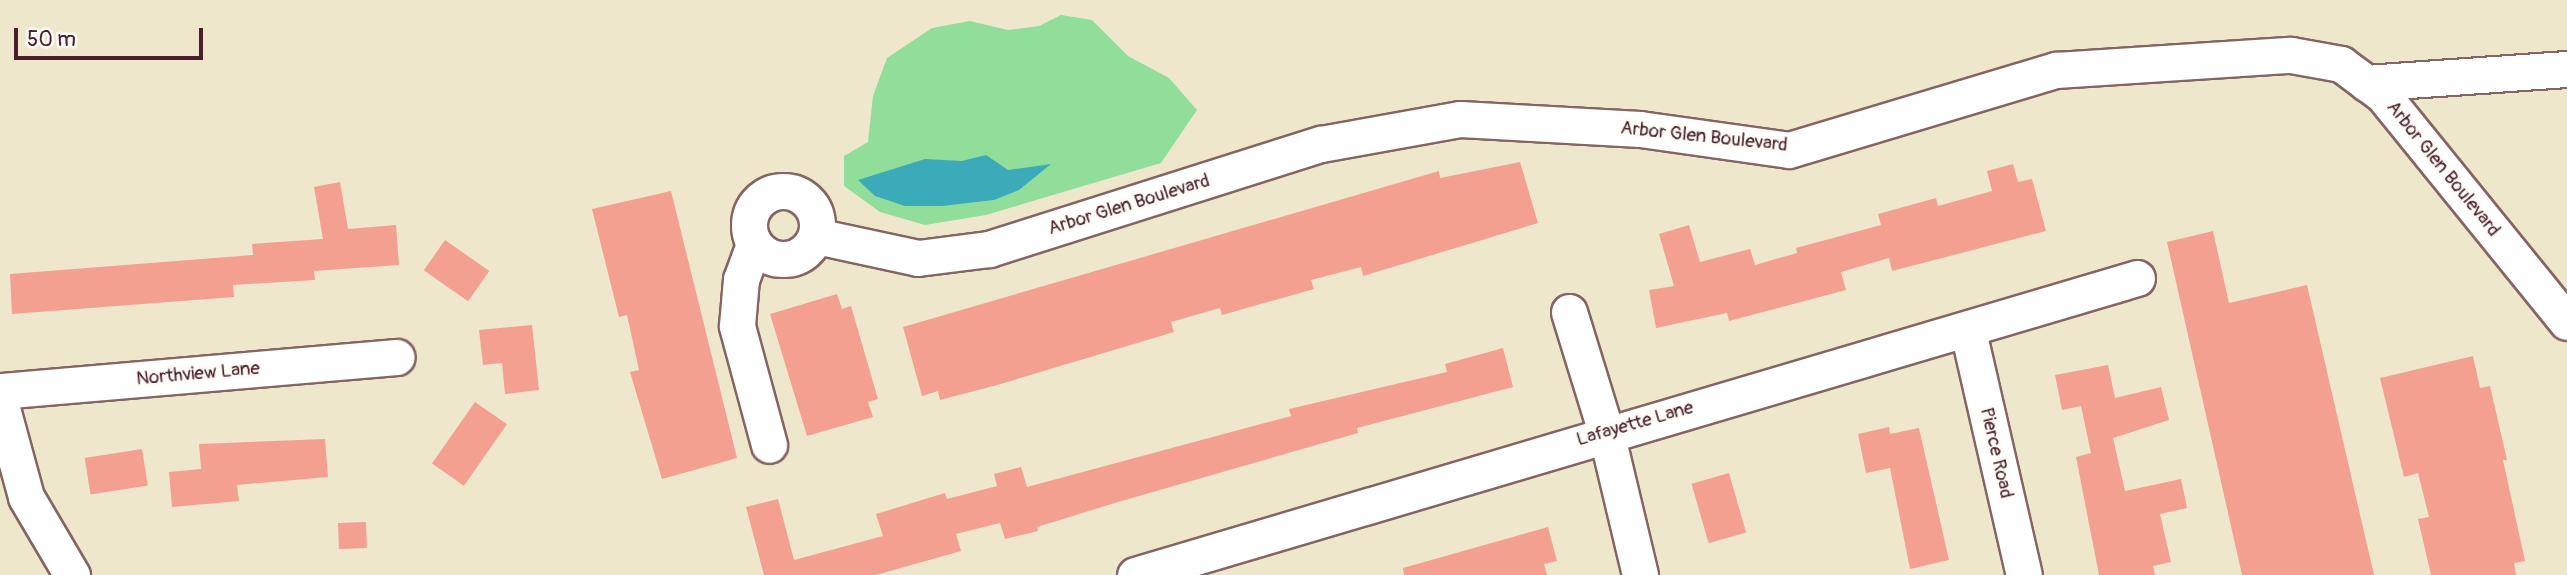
<!DOCTYPE html>
<style>
body{margin:0}
#map{position:relative;width:2567px;height:575px;overflow:hidden;background:#efe7cc;font-family:Pangolin,sans-serif}
div>[style]{position:absolute}
.green>*{inset:0;background:#91de9b}
.water>*{inset:0;background:#3babb9}
.building>*{inset:0;background:#f4a091;transform-origin:0 0}
.roads{filter:drop-shadow(2px 0 #846563) drop-shadow(-2px 0 #846563) drop-shadow(0 2px #846563) drop-shadow(0 -2px #846563)}
.minor>*{height:35px;margin:-17.5px;padding:0 17.5px;transform-origin:17.5px;border-radius:17.5px;background:#fff}
.minor>.ring{margin:-17.5px;padding:0;box-sizing:content-box;background:none;border:35px solid #fff;border-radius:50%}
span{translate:-50% -50%;white-space:nowrap;text-align:center;line-height:1.15;-webkit-text-stroke:6px #fdfcf7;paint-order:stroke}
.street-label{font-size:19px;color:#4a1f2b}
.scale{position:absolute;left:14px;top:28px;width:189px;height:32px;box-sizing:border-box;border:4px solid #4a1f2b;border-top:0;padding-left:9px;font-size:21px;line-height:24px;white-space:nowrap;color:#4a1f2b;-webkit-text-stroke:5px #fdfcf7;paint-order:stroke}
</style>
<div id="map">
<div class="green">
<i style="clip-path:polygon(1061px 15px,1092px 20px,1128px 56px,1169px 78px,1197px 110px,1161px 163px,986px 215px,925px 225px,880px 212px,844px 186px,844px 156px,868px 142px,873px 96px,887px 58px,932px 28px,970px 21px,1008px 30px,1039px 26px)"></i>
</div>
<div class="water">
<i style="clip-path:polygon(986px 155px,1008px 170px,1051px 164px,1019px 190px,994px 200px,942px 206px,905px 206px,875px 196px,858px 180px,925px 159px,962px 161px)"></i>
</div>
<div class="building">
<i style="clip-path:polygon(1520px 162px,1538px 223px,1363px 276px,1361px 267px,1311px 280px,1314px 289px,1222px 315px,1220px 308px,1171px 322px,1174px 332px,997px 385px,940px 400px,938px 391px,922px 396px,903px 327px,1439px 171px,1440px 178px)"></i>
<i style="clip-path:polygon(2013px 164px,2018px 182px,2032px 179px,2046px 231px,1892px 271px,1889px 258px,1841px 272px,1846px 290px,1729px 321px,1727px 313px,1656px 328px,1649px 290px,1674px 286px,1659px 234px,1689px 225px,1700px 262px,1750px 249px,1755px 265px,1797px 253px,1796px 248px,1881px 225px,1878px 214px,1936px 198px,1938px 206px,1992px 191px,1987px 171px)"></i>
<i style="clip-path:polygon(340px 182px,348px 229px,396px 225px,399px 265px,314px 271px,315px 280px,233px 285px,234px 297px,12px 314px,10px 274px,253px 255px,252px 244px,323px 239px,314px 187px)"></i>
<i style="clip-path:polygon(671px 191px,737px 458px,662px 479px,630px 372px,639px 370px,627px 315px,619px 317px,592px 209px)"></i>
<i style="clip-path:polygon(2213px 231px,2229px 303px,2307px 285px,2374px 575px,2242px 575px,2167px 242px)"></i>
<i style="left:445px;top:240px;width:54px;height:37px;rotate:35deg"></i>
<i style="clip-path:polygon(837px 294px,842px 309px,851px 306px,878px 399px,868px 402px,873px 417px,807px 436px,770px 314px)"></i>
<i style="clip-path:polygon(532px 325px,539px 390px,505px 394px,502px 363px,483px 365px,479px 330px)"></i>
<i style="clip-path:polygon(1503px 348px,1513px 387px,1357px 428px,1358px 433px,1118px 502px,1037px 527px,1038px 531px,1005px 539px,1000px 523px,956px 534px,961px 551px,876px 575px,764px 575px,746px 507px,778px 499px,794px 560px,883px 536px,876px 514px,945px 493px,947px 499px,997px 486px,994px 474px,1021px 467px,1027px 487px,1291px 416px,1289px 409px,1447px 372px,1445px 364px)"></i>
<i style="clip-path:polygon(2473px 356px,2480px 388px,2490px 386px,2507px 460px,2503px 460px,2525px 561px,2514px 563px,2516px 575px,2431px 575px,2418px 519px,2429px 517px,2418px 473px,2404px 477px,2380px 378px)"></i>
<i style="clip-path:polygon(2108px 365px,2115px 398px,2161px 387px,2169px 420px,2113px 438px,2125px 491px,2181px 479px,2187px 508px,2160px 514px,2171px 562px,2153px 566px,2155px 575px,2099px 575px,2076px 457px,2091px 453px,2081px 406px,2062px 410px,2055px 375px)"></i>
<i style="left:475px;top:402px;width:39px;height:75px;rotate:35deg"></i>
<i style="clip-path:polygon(1889px 427px,1890px 434px,1919px 428px,1949px 560px,1910px 569px,1890px 468px,1866px 473px,1858px 434px)"></i>
<i style="clip-path:polygon(325px 439px,328px 477px,237px 485px,239px 501px,172px 507px,169px 472px,201px 469px,199px 444px)"></i>
<i style="left:142px;top:449px;width:37px;height:58px;rotate:81deg"></i>
<i style="left:1729px;top:473px;width:62px;height:39px;rotate:74deg"></i>
<i style="left:366px;top:522px;width:26px;height:28px;rotate:88deg"></i>
<i style="clip-path:polygon(1548px 527px,1557px 561px,1544px 564px,1547px 575px,1404px 575px,1403px 568px)"></i>
</div>
<div class="roads">
<div class="minor">
<i style="left:2366px;top:83px;width:201px;rotate:-4deg"></i>
<i class="ring" style="left:749px;top:191px;width:33px;height:33px"></i>
<i style="left:816px;top:236px;width:104px;rotate:12.2deg"></i>
<i style="left:918px;top:258px;width:72px;rotate:-7.2deg"></i>
<i style="left:989px;top:249px;width:348px;rotate:-17.6deg"></i>
<i style="left:1321px;top:144px;width:141px;rotate:-10.2deg"></i>
<i style="left:1460px;top:119px;width:180px;rotate:3.2deg"></i>
<i style="left:1640px;top:129px;width:150px;rotate:8deg"></i>
<i style="left:1789px;top:150px;width:279px;rotate:-16.7deg"></i>
<i style="left:2056px;top:70px;width:235px;rotate:-3.7deg"></i>
<i style="left:2291px;top:55px;width:51px;rotate:10.2deg"></i>
<i style="left:2341px;top:64px;width:52px;rotate:36.4deg"></i>
<i style="left:2383px;top:95px;width:292px;rotate:51deg"></i>
<i style="left:754px;top:244px;width:37px;rotate:110deg"></i>
<i style="left:741px;top:279px;width:47px;rotate:94.9deg"></i>
<i style="left:737px;top:326px;width:123px;rotate:74.9deg"></i>
<i style="left:1569px;top:312px;width:126px;rotate:72.9deg"></i>
<i style="left:1606px;top:432px;width:147px;rotate:76.6deg"></i>
<i style="left:1968px;top:331px;width:250px;rotate:77.1deg"></i>
<i style="left:0;top:391px;width:398px;rotate:-4.9deg"></i>
<i style="left:0;top:401px;width:99px;rotate:74.8deg"></i>
<i style="left:26px;top:497px;width:91px;rotate:59.5deg"></i>
<i style="left:1135px;top:575px;width:1045px;rotate:-16.51deg"></i>
</div>
</div>
<div class="street-label">
<span style="left:1704px;top:137px;rotate:6deg">Arbor Glen Boulevard</span>
<span style="left:2443px;top:169px;rotate:51deg">Arbor Glen Boulevard</span>
<span style="left:1129px;top:205px;rotate:-17deg">Arbor Glen Boulevard</span>
<span style="left:198px;top:374px;rotate:-5deg">Northview Lane</span>
<span style="left:1635px;top:424px;rotate:-16deg">Lafayette Lane</span>
<span style="left:1996px;top:453px;rotate:77deg">Pierce Road</span>
</div>
<div class="scale">50 m</div>
</div>
